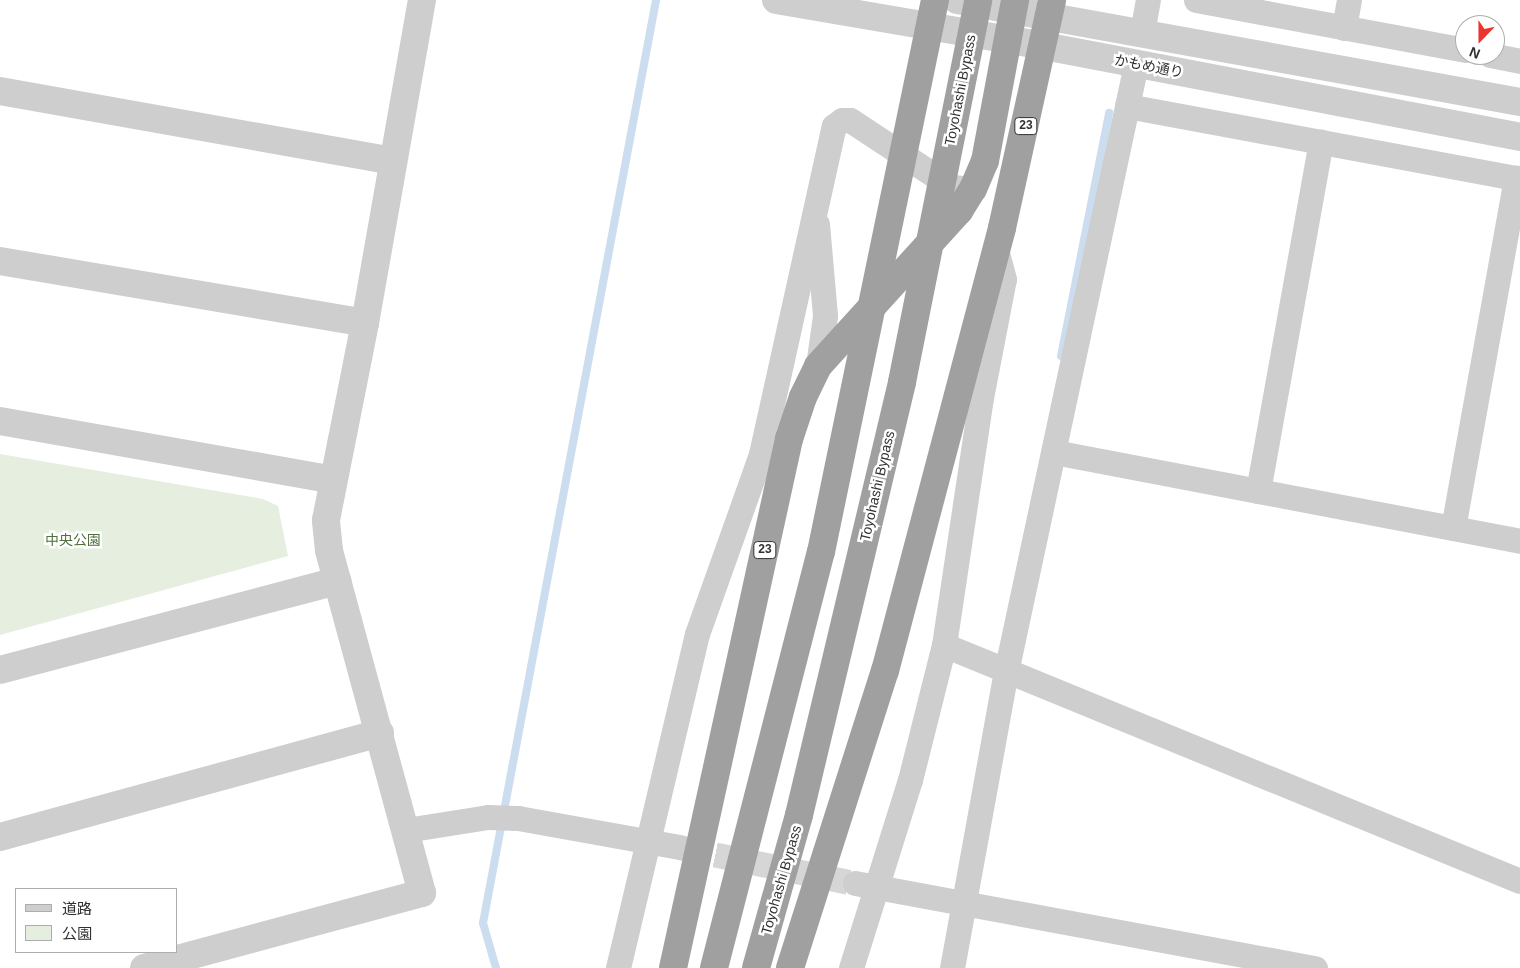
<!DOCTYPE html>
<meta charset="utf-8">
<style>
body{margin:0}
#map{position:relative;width:1520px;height:968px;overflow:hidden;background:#fff;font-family:Helvetica,"Noto Sans JP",sans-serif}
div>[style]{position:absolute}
.green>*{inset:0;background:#e5eedf}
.stream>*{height:8px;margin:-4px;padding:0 4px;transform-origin:4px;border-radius:4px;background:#cbddee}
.minor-tunnel>*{height:25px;margin-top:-12.5px;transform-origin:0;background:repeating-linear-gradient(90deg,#d6d6d6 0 25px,transparent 0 37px)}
.minor>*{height:25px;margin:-12.5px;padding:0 12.5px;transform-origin:12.5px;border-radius:12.5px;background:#cecece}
.tertiary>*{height:28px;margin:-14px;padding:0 14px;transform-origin:14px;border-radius:14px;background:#cecece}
.trunk>*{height:28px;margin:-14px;padding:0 14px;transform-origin:14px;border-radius:14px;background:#a0a0a0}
.trunk-bridge>*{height:28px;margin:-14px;padding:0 14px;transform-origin:14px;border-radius:14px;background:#a0a0a0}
span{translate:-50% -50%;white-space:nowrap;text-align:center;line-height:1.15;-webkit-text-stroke:5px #fff;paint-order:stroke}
.shield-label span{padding:1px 4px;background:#fff;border:1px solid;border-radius:4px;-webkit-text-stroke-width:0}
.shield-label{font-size:12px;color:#313131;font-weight:700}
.street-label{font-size:14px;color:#313131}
.park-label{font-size:14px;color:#4f6f3c}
.legend{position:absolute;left:15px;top:888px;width:162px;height:65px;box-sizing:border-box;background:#fff;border:1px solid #adadad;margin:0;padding:6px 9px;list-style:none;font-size:15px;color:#313131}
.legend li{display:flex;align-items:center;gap:10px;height:25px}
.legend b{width:25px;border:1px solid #adadad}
.north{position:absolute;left:1455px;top:15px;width:50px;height:50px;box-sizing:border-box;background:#fff;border:1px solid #adadad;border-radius:50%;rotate:202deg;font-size:14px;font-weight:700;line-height:20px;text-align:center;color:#313131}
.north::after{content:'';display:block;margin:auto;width:18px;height:22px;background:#ed332e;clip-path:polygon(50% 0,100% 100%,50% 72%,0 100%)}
</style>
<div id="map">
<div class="green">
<i style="clip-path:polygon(0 454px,263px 499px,278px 506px,288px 556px,0 635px)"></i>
</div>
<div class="stream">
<i style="left:1061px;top:356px;width:248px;rotate:-78.8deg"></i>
<i style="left:496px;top:968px;width:47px;rotate:-106.1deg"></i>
<i style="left:483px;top:923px;width:939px;rotate:-79.38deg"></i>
</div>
<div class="minor-tunnel">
<i style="left:679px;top:847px;width:180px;rotate:11.6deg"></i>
</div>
<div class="minor">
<i style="left:1196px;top:0;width:274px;rotate:10.5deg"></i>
<i style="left:1344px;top:28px;width:28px;rotate:-80deg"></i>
<i style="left:1142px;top:33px;width:34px;rotate:-80deg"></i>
<i style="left:1490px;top:55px;width:31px;rotate:11deg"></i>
<i style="left:1127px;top:106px;width:400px;rotate:10.5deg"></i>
<i style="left:817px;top:224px;width:92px;rotate:85deg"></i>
<i style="left:825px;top:316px;width:50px;rotate:98deg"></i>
<i style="left:1054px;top:452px;width:474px;rotate:10.8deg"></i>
<i style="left:1258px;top:491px;width:355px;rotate:-79.8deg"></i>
<i style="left:1453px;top:528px;width:356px;rotate:-79.8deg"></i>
<i style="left:944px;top:645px;width:622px;rotate:22.28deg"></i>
<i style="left:406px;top:830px;width:83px;rotate:-9deg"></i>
<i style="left:488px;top:817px;width:30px;rotate:2deg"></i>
<i style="left:518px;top:818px;width:164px;rotate:10.2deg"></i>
<i style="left:855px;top:883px;width:468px;rotate:10.5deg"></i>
<i style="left:618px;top:968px;width:343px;rotate:-76.7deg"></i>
<i style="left:697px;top:634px;width:191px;rotate:-70.4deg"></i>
<i style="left:761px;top:454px;width:336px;rotate:-77.5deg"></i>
<i style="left:834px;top:126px;width:10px;rotate:-37deg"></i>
<i style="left:842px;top:120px;width:8px"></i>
<i style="left:850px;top:120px;width:122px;rotate:33.3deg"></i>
<i style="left:952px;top:187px;width:21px;rotate:5deg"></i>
<i style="left:851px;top:968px;width:197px;rotate:-72.6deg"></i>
<i style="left:910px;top:780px;width:139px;rotate:-75.9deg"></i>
<i style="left:944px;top:645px;width:250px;rotate:-81.5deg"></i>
<i style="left:981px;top:398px;width:121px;rotate:-79.1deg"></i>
<i style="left:1004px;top:279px;width:30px;rotate:-105deg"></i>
<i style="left:952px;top:968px;width:301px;rotate:-79.7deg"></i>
<i style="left:1006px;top:672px;width:622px;rotate:-77.93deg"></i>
</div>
<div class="tertiary">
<i style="left:776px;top:0;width:272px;rotate:9.7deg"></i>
<i style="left:1044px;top:46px;width:485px;rotate:10.8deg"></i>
<i style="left:957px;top:0;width:572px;rotate:10.27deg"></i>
<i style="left:0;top:91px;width:398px;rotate:10.1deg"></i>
<i style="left:0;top:261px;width:370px;rotate:9.6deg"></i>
<i style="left:0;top:421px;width:338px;rotate:10deg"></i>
<i style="left:0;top:670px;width:349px;rotate:-14.8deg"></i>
<i style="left:0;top:837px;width:394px;rotate:-15.3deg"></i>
<i style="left:144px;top:968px;width:288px;rotate:-15.1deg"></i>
<i style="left:422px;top:893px;width:355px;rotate:-105.2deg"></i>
<i style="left:329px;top:550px;width:30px;rotate:-96deg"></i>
<i style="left:326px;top:520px;width:201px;rotate:-78.8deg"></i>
<i style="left:365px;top:323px;width:328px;rotate:-80deg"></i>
</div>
<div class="trunk">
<i style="left:673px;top:968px;width:542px;rotate:-77.63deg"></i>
<i style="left:789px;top:439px;width:44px;rotate:-71.6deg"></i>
<i style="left:803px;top:397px;width:34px;rotate:-64deg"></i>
<i style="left:818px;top:366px;width:210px;rotate:-47.7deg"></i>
<i style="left:959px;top:211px;width:26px;rotate:-58deg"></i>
<i style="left:973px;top:189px;width:30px;rotate:-67deg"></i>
<i style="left:985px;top:161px;width:164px;rotate:-79.4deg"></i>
<i style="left:714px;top:968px;width:430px;rotate:-75.6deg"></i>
<i style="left:756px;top:968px;width:159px;rotate:-74.3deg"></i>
<i style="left:799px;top:815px;width:445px;rotate:-76.6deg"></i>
<i style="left:790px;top:968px;width:312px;rotate:-72.3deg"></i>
<i style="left:885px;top:671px;width:458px;rotate:-75.2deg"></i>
<i style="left:1002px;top:228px;width:233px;rotate:-77.6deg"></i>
</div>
<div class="trunk-bridge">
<i style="left:902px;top:382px;width:389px;rotate:-78.7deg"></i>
<i style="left:821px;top:552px;width:564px;rotate:-78.33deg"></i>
</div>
<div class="shield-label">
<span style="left:1026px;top:126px">23</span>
<span style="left:765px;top:550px">23</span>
</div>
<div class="street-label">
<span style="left:1149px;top:66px;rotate:11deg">かもめ通り</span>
<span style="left:960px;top:90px;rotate:-79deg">Toyohashi Bypass</span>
<span style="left:877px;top:486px;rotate:-77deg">Toyohashi Bypass</span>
<span style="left:781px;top:880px;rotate:-74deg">Toyohashi Bypass</span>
</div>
<div class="park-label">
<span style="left:73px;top:540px">中央公園</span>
</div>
<ul class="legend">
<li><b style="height:6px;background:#cecece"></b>道路</li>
<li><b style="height:14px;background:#e5eedf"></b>公園</li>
</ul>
<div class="north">N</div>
</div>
